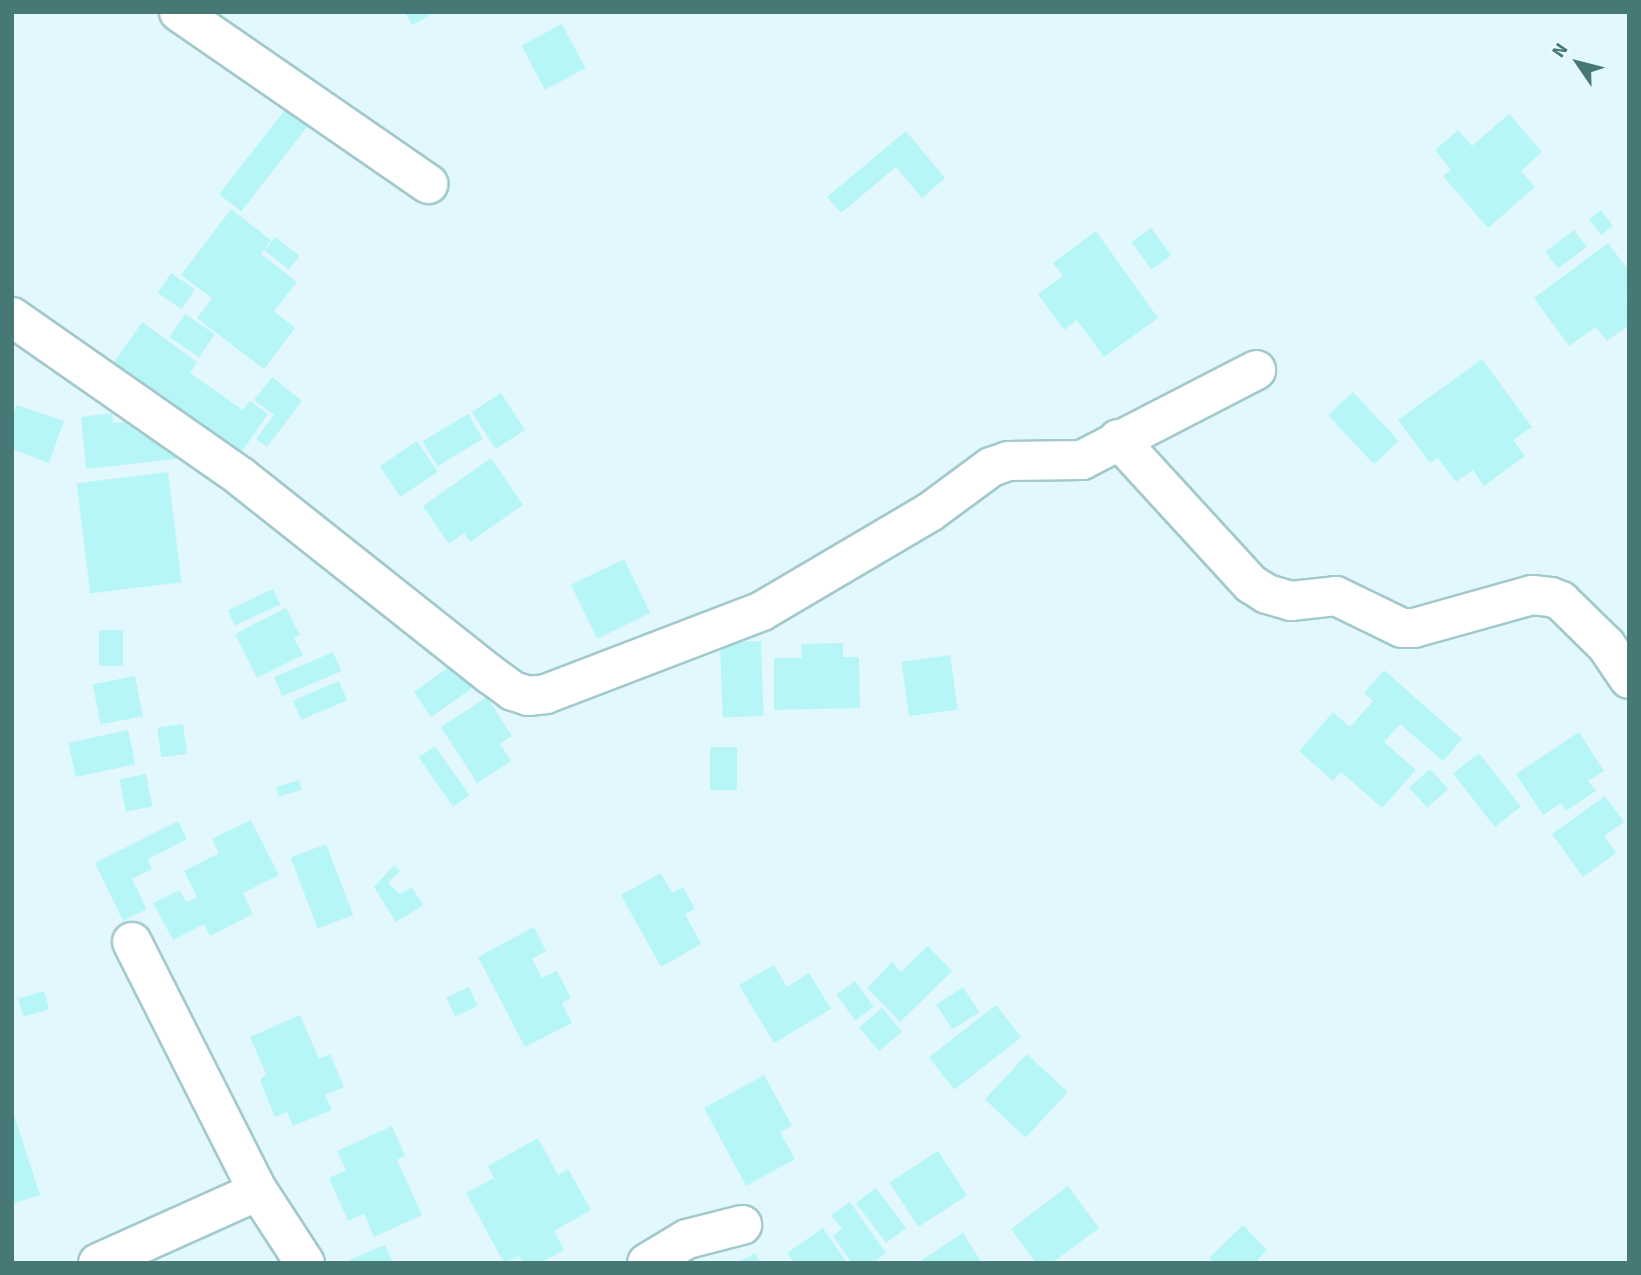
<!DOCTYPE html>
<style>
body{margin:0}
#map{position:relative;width:1641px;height:1275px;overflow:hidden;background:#e2f8fe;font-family:"Source Sans 3",sans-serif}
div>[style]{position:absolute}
.building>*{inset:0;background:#b7f6f6;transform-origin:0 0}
.roads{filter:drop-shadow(2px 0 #a2c9cb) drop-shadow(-2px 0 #a2c9cb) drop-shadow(0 2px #a2c9cb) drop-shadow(0 -2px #a2c9cb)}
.street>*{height:38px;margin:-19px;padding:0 19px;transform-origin:19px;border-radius:19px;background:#fff}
span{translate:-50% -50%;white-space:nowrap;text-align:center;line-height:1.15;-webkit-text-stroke:5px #eafbff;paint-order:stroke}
.frame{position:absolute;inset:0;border:14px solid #467876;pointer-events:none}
.north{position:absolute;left:1543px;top:28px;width:70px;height:70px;-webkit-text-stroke:5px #eafbff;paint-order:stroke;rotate:305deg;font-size:19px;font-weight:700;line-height:28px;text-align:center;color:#467876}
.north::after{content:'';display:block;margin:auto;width:24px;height:32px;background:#467876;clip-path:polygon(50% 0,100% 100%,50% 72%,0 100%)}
</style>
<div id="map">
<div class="building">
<i style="clip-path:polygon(405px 12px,436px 12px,412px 25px)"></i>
<i style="left:562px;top:24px;width:50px;height:46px;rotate:62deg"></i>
<i style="left:288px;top:106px;width:28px;height:112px;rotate:38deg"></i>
<i style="clip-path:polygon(1509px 114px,1542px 152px,1521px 171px,1535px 187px,1488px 228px,1443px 176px,1451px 170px,1435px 150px,1458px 130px,1472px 146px)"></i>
<i style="clip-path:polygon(906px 131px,945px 178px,922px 198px,896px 167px,841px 213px,827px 197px)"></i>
<i style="clip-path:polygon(231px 209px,271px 240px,261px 254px,297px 282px,274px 311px,295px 328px,264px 369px,197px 318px,212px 298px,181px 275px)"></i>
<i style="left:1601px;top:210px;width:20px;height:15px;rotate:53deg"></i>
<i style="left:1151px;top:228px;width:34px;height:24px;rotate:54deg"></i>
<i style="left:1574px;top:230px;width:21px;height:36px;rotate:53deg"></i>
<i style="clip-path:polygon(1096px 231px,1158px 318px,1104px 357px,1077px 320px,1064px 330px,1038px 294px,1063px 276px,1053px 263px)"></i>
<i style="left:275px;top:237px;width:31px;height:17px;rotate:38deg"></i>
<i style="clip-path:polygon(1608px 243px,1629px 271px,1629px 293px,1626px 295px,1629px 325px,1607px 341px,1596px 327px,1569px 346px,1534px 298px)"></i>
<i style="left:171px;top:273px;width:29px;height:24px;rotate:34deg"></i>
<i style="left:185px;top:314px;width:36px;height:28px;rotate:34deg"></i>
<i style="clip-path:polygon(142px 322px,197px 362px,190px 373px,243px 410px,250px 401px,268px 414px,240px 454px,113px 364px)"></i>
<i style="clip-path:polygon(1482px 359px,1532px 427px,1513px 440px,1525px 456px,1484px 486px,1473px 470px,1456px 482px,1438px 458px,1430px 463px,1398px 420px)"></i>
<i style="clip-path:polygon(272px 377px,302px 401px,267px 447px,256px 439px,274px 415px,254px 400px)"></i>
<i style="left:1353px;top:392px;width:67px;height:34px;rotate:47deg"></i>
<i style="left:501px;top:393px;width:44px;height:35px;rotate:57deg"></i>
<i style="clip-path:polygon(17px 405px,64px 421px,49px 463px,12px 449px,12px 418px)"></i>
<i style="clip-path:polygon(112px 413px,113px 423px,135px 421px,136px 432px,157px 429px,174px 439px,176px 459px,86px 469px,81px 417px)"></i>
<i style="left:468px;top:414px;width:29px;height:53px;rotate:59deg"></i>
<i style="left:417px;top:441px;width:37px;height:45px;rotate:56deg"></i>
<i style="clip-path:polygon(491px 458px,523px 505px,470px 542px,464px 533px,449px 544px,423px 506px)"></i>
<i style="left:168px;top:472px;width:111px;height:92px;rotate:83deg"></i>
<i style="left:624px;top:559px;width:60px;height:59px;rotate:64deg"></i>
<i style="left:273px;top:589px;width:17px;height:50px;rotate:65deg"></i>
<i style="clip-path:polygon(286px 608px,300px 635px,294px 638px,303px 655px,257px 678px,235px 634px)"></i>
<i style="left:99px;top:630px;width:24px;height:36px"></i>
<i style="left:761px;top:641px;width:75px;height:41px;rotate:88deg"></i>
<i style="clip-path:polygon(843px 643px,843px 657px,859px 657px,860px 708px,774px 710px,774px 658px,802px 658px,801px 644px)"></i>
<i style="left:333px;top:652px;width:21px;height:64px;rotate:67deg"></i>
<i style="left:950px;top:655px;width:55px;height:49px;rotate:82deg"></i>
<i style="clip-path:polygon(460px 659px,491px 675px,431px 717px,414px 692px)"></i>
<i style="clip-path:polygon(1384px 670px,1462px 739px,1443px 761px,1400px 724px,1384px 742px,1416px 770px,1382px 808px,1341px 772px,1333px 781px,1299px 751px,1333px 712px,1350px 727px,1373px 701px,1364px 693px)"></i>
<i style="left:135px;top:676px;width:41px;height:43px;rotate:79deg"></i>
<i style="left:339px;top:681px;width:21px;height:50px;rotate:67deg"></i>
<i style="clip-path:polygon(487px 697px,512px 736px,500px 744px,511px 761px,477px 783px,441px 727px)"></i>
<i style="left:183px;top:724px;width:30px;height:26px;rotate:82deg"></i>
<i style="left:128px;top:730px;width:35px;height:61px;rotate:78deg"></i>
<i style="clip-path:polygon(1579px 732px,1604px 771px,1588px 781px,1596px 791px,1566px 811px,1561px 803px,1543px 815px,1516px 774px)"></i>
<i style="left:435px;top:746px;width:60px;height:20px;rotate:55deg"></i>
<i style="left:710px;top:747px;width:27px;height:43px"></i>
<i style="left:1479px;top:753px;width:68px;height:33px;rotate:52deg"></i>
<i style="left:1430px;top:769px;width:27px;height:28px;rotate:48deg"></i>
<i style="left:146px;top:774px;width:33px;height:27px;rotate:79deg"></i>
<i style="left:299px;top:780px;width:10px;height:24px;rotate:73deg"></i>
<i style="clip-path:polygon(1605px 796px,1624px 822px,1604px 836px,1616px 853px,1583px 877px,1552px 834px)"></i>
<i style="clip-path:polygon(251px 820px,279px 875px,243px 893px,253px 914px,210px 936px,204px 924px,173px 940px,153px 903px,180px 890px,186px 902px,197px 897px,184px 871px,219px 853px,212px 839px)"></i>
<i style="clip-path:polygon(178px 821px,187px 839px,148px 859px,152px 869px,132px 879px,147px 909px,123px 921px,95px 863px)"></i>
<i style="left:326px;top:844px;width:76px;height:38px;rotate:69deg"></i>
<i style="clip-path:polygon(394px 865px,400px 871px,388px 883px,400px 894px,412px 887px,423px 905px,396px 922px,374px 887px)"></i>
<i style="clip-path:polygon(661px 873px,672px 893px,683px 887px,695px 909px,685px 914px,701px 944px,661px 967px,621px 895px)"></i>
<i style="clip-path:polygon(534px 927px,546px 951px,532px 959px,542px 978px,557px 971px,571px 998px,562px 1003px,572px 1023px,525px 1047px,478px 957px)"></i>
<i style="clip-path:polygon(928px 946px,952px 971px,900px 1022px,867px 988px,892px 962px,901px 972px)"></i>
<i style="clip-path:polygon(774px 965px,787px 987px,809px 973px,831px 1009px,774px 1043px,739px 985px)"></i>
<i style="left:855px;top:981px;width:32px;height:23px;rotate:54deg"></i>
<i style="left:469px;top:987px;width:21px;height:25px;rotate:65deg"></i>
<i style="left:963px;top:987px;width:30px;height:32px;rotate:57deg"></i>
<i style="left:44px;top:991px;width:19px;height:27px;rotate:74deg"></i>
<i style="left:996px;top:1005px;width:41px;height:85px;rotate:52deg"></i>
<i style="left:882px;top:1008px;width:31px;height:30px;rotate:50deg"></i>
<i style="clip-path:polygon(300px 1015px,319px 1059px,330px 1054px,344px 1087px,325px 1095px,332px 1110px,293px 1126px,287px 1112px,275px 1117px,260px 1080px,266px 1074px,250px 1037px)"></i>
<i style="left:1027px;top:1054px;width:56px;height:62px;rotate:43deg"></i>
<i style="clip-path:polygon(764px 1075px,792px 1126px,780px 1132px,795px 1159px,746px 1186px,704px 1108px)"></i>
<i style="clip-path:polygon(12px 1109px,40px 1195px,12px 1204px)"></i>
<i style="clip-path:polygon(392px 1126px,405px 1156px,397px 1160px,422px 1215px,374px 1237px,364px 1214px,348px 1221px,329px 1178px,346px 1170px,337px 1151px)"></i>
<i style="clip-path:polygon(538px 1138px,558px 1175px,568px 1169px,591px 1210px,554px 1231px,564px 1250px,540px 1263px,522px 1263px,520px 1256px,504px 1263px,466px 1193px,494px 1178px,488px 1166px)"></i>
<i style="left:938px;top:1151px;width:53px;height:58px;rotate:57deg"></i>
<i style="clip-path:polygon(1068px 1186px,1099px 1228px,1052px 1263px,1036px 1263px,1011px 1229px)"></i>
<i style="left:876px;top:1188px;width:50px;height:25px;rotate:53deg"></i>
<i style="clip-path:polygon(850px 1202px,886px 1253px,873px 1263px,852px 1263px,833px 1236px,842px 1229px,831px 1215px)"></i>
<i style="clip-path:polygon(1243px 1225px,1267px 1250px,1255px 1263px,1213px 1263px,1209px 1258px)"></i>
<i style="clip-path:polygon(823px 1228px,847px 1263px,794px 1263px,787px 1253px)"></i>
<i style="clip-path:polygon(963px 1233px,982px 1263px,917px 1263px)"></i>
<i style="clip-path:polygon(385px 1245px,393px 1263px,350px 1263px,349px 1260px)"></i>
<i style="clip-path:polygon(755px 1253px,761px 1263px,737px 1263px)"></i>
</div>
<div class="roads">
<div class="street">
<i style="left:179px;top:12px;width:303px;rotate:34.6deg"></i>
<i style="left:12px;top:317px;width:279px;rotate:34.9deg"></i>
<i style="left:241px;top:477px;width:319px;rotate:38.4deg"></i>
<i style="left:491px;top:675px;width:27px;rotate:36deg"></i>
<i style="left:513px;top:691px;width:16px;rotate:18deg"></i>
<i style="left:528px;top:696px;width:18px;rotate:-6deg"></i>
<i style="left:546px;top:694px;width:231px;rotate:-21deg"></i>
<i style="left:762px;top:611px;width:195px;rotate:-30.5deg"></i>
<i style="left:930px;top:512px;width:76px;rotate:-36.4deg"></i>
<i style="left:991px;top:467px;width:18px;rotate:-19deg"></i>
<i style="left:1008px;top:461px;width:74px;rotate:-0.8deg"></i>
<i style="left:1082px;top:460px;width:196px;rotate:-27.3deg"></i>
<i style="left:1118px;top:439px;width:197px;rotate:47.5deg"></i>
<i style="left:1251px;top:584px;width:19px;rotate:32deg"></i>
<i style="left:1267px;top:594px;width:25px;rotate:16deg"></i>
<i style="left:1291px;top:601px;width:45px;rotate:-6.3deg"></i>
<i style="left:1336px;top:596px;width:73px;rotate:25.9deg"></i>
<i style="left:1402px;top:628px;width:12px"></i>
<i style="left:1414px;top:628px;width:123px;rotate:-15.6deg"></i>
<i style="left:1532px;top:595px;width:19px;rotate:6deg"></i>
<i style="left:1551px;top:597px;width:11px;rotate:22deg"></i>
<i style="left:1561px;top:601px;width:63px;rotate:44.4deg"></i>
<i style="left:1606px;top:645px;width:41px;rotate:55.9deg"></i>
<i style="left:132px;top:942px;width:279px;rotate:63.2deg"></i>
<i style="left:258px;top:1191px;width:86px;rotate:56.9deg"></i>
<i style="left:98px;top:1263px;width:175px;rotate:-24.2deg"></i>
<i style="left:647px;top:1263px;width:47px;rotate:-31deg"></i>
<i style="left:687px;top:1239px;width:57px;rotate:-14.3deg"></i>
</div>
</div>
<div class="frame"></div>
<div class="north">N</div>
</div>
